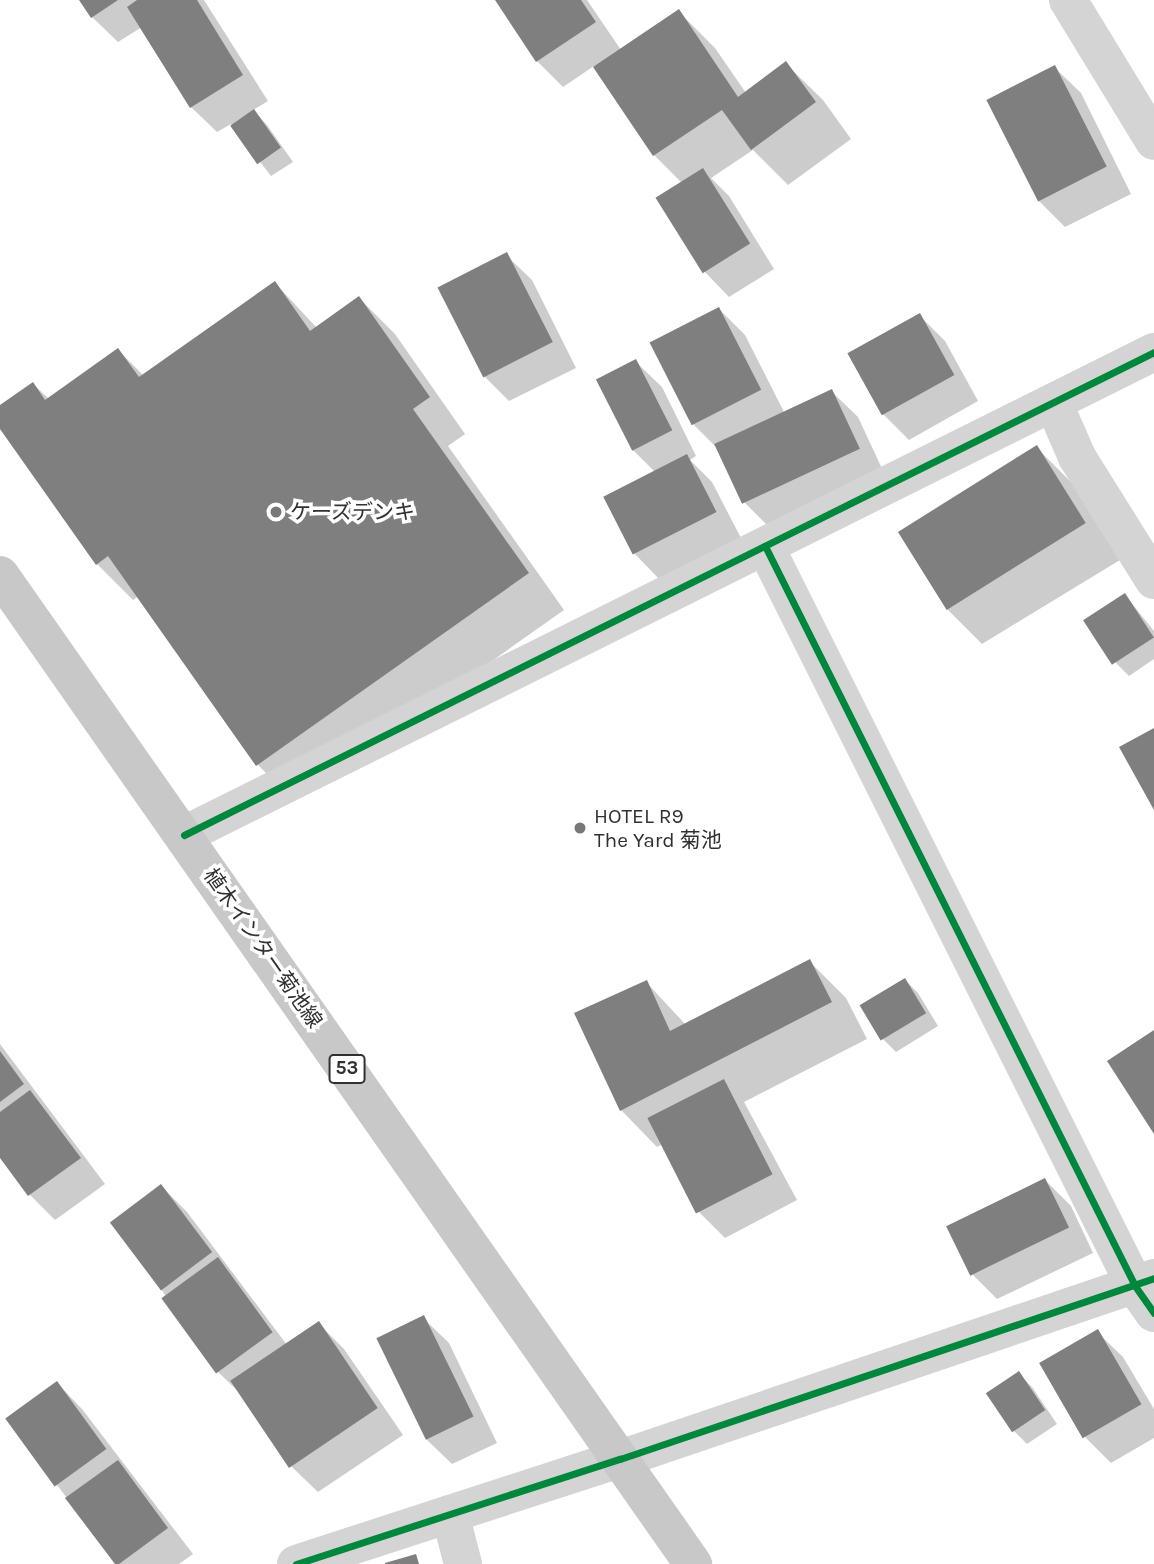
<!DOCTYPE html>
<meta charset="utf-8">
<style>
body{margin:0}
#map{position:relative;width:1154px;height:1564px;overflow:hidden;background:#fff;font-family:Karla,"Noto Sans JP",sans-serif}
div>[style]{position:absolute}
.shadow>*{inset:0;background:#0003}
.building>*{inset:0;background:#7f7f7f;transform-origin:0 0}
.minor>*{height:38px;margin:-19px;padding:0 19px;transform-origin:19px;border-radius:19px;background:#d4d4d4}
.major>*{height:38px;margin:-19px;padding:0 19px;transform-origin:19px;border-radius:19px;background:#c8c8c8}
.cycleway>*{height:7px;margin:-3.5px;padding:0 3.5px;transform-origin:3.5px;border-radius:3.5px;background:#00873e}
.dots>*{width:19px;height:19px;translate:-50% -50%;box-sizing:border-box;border:4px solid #fff;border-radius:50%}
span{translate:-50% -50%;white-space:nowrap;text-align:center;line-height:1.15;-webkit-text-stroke:7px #fff;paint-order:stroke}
.shield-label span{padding:2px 5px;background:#fff;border:2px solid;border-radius:5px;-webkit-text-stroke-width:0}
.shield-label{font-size:19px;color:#303030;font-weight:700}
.poi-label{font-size:21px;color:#303030}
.left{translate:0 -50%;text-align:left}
.street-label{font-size:21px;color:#303030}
</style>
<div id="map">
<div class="shadow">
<i style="clip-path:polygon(82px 0,204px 0,268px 101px,253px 110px,267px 125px,293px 162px,271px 176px,231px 124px,217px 132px,191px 107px,142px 27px,118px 42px,92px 17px)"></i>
<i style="clip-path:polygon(497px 0,587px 0,621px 50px,679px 12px,715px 48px,746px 93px,786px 64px,823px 100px,851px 139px,788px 185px,753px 150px,711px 178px,729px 196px,774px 269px,729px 297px,704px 271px,658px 198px,682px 183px,654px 155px,594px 66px,563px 87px,537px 61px)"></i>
<i style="clip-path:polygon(1055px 68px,1081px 93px,1131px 194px,1065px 227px,1039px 201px)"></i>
<i style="clip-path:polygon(506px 255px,532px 280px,576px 368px,509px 401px,483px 375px)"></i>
<i style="clip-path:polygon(275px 283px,317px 328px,359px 298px,395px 334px,465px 434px,448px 446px,564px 610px,294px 801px,257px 764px,139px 596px,133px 600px,97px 564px,0 426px,0 407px,33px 384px,49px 399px,118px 350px,144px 376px)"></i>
<i style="clip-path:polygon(719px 309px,745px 335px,785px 414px,832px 392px,858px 417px,885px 475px,770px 528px,745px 503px,720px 451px,694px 425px)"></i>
<i style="clip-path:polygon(919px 315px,945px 341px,978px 401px,909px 440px,883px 414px)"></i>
<i style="clip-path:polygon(636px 362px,662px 387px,696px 456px,690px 460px,712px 482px,741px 538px,660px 580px,635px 554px,655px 472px,633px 450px)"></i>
<i style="clip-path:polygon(1037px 448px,1073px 484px,1120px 560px,982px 644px,946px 608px)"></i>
<i style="clip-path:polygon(1125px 595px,1154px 631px,1154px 659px,1129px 676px,1116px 663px)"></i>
<i style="clip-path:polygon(809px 961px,846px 998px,867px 1039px,744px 1102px,797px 1200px,725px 1238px,699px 1212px,663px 1144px,657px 1147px,621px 1110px,646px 982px,686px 1025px)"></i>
<i style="clip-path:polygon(905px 980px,918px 993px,938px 1026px,896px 1052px,883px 1039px)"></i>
<i style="clip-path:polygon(0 1044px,105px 1184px,55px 1220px,30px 1195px,0 1155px)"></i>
<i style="clip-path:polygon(1045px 1180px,1071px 1206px,1093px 1253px,997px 1299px,971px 1273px)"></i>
<i style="clip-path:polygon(161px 1186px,187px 1212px,287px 1345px,319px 1324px,344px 1349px,403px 1435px,318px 1492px,292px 1467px,244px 1397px,218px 1372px,161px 1289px)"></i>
<i style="clip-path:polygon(423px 1318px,449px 1343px,497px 1443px,452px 1464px,426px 1439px)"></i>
<i style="clip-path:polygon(1097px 1332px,1123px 1357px,1154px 1409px,1154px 1438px,1111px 1463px,1085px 1437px)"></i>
<i style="clip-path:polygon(1019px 1374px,1032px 1387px,1057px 1424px,1027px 1444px,1014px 1431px)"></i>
<i style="clip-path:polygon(57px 1383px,82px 1409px,193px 1554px,179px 1564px,117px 1564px,7px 1419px)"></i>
</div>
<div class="building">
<i style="clip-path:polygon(79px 0,118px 0,91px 18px)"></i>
<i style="clip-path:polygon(137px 0,197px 0,243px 75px,190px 108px,127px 7px)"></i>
<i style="clip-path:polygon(495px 0,581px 0,596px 22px,536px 62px)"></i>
<i style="clip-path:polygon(679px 9px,738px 97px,786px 61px,816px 102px,751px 150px,722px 110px,653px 156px,593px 67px)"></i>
<i style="left:1055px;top:65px;width:114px;height:77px;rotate:63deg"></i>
<i style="left:254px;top:109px;width:47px;height:29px;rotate:55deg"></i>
<i style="left:703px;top:168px;width:89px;height:56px;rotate:58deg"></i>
<i style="left:507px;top:252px;width:101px;height:78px;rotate:63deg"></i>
<i style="clip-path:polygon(275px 281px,310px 331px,359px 296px,430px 397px,413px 409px,529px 573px,256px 766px,108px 556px,96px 565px,0 429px,0 405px,33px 382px,45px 400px,118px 348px,139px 377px)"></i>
<i style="left:719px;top:307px;width:93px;height:78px;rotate:63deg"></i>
<i style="left:920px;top:313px;width:71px;height:83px;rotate:61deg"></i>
<i style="left:636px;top:359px;width:80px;height:45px;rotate:63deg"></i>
<i style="left:832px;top:389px;width:66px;height:130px;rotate:65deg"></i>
<i style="left:1037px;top:445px;width:92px;height:164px;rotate:58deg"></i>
<i style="left:687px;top:454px;width:65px;height:94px;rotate:63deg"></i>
<i style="left:1125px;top:593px;width:53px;height:50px;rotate:57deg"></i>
<i style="clip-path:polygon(1154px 728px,1154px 810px,1119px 747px)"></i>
<i style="clip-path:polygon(810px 959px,832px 1002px,620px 1111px,574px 1013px,647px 980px,670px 1031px)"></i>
<i style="left:905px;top:978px;width:41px;height:53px;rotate:59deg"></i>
<i style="clip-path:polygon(1154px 1030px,1154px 1134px,1107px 1061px)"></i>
<i style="clip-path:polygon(0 1051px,24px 1084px,0 1102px)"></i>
<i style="left:724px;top:1079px;width:107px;height:86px;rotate:63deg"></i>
<i style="clip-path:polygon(30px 1090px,81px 1158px,28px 1196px,0 1158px,0 1112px)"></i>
<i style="left:1045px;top:1178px;width:55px;height:110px;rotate:64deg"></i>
<i style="left:161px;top:1184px;width:85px;height:64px;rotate:53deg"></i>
<i style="left:218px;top:1257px;width:93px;height:70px;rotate:54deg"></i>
<i style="left:424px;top:1315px;width:113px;height:53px;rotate:64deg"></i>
<i style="left:319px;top:1321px;width:105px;height:107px;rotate:56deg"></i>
<i style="left:1098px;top:1329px;width:87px;height:68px;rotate:60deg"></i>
<i style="left:1019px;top:1371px;width:47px;height:40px;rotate:56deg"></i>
<i style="left:57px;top:1381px;width:84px;height:64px;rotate:54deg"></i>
<i style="clip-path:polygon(118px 1460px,168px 1528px,119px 1564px,115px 1564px,65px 1498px)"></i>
<i style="clip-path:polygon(416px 1554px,419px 1564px,385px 1564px,385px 1563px)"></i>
</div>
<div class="minor">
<i style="left:1068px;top:0;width:165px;rotate:58.6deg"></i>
<i style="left:1054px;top:404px;width:58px;rotate:66.5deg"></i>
<i style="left:1077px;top:457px;width:145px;rotate:58deg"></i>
<i style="left:765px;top:546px;width:827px;rotate:63.43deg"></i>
<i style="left:1135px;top:1286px;width:33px;rotate:55deg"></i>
<i style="left:184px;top:835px;width:1084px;rotate:-26.47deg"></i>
<i style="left:450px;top:1514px;width:52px;rotate:75.4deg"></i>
<i style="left:296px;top:1564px;width:341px;rotate:-18deg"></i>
<i style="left:620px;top:1459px;width:564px;rotate:-18.72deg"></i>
</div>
<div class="major">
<i style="left:0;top:575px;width:1208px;rotate:54.98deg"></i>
</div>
<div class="cycleway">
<i style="left:765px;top:546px;width:827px;rotate:63.43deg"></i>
<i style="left:1135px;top:1286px;width:33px;rotate:55deg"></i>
<i style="left:184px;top:835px;width:1084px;rotate:-26.47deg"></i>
<i style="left:296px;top:1564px;width:341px;rotate:-18deg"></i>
<i style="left:620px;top:1459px;width:564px;rotate:-18.72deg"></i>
</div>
<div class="dots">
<i style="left:276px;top:512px;background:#787878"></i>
<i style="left:580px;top:828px;background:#787878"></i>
</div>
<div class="shield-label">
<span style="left:347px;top:1069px">53</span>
</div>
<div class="poi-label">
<span class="left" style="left:290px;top:512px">ケーズデンキ</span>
<span class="left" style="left:594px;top:828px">HOTEL R9<br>The Yard 菊池</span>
</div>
<div class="street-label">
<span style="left:263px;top:948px;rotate:55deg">植木インター菊池線</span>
</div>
</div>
